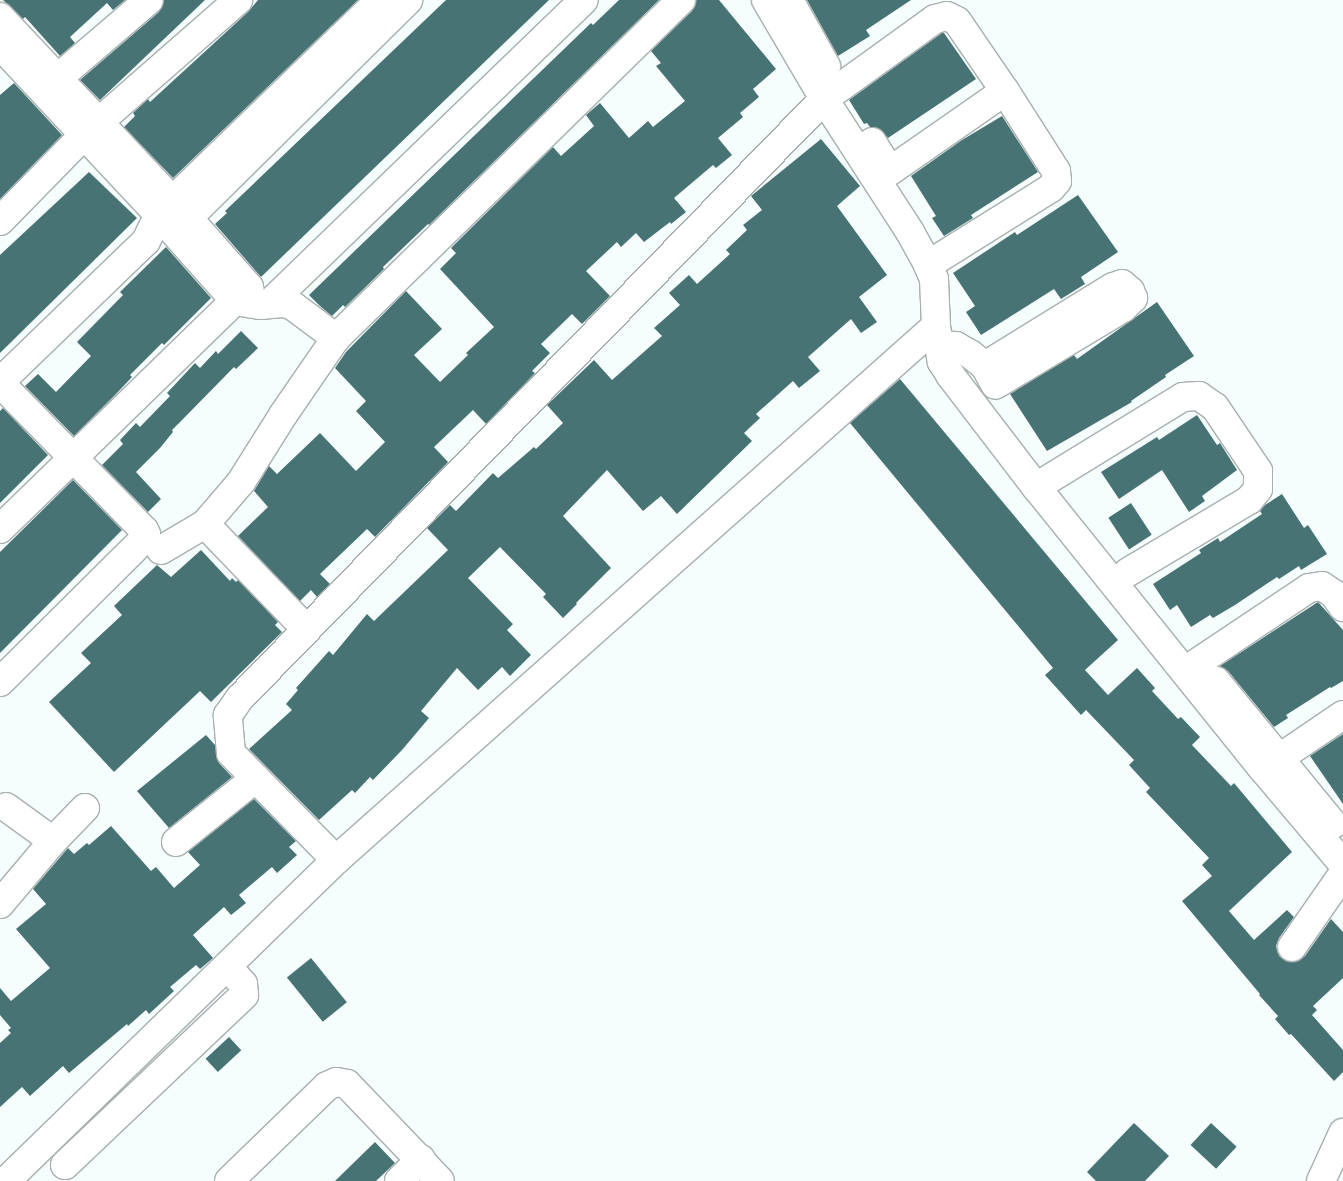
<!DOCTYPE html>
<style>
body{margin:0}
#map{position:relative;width:1343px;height:1181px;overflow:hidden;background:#f5fdfd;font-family:"Golos Text",sans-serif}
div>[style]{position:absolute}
.building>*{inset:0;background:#487374;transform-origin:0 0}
.roads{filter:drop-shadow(1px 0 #a7afaf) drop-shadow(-1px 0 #a7afaf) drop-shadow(0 1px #a7afaf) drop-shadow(0 -1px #a7afaf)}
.minor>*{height:28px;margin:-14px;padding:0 14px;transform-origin:14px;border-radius:14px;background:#fff}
span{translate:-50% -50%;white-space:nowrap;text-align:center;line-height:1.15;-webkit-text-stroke:4px #fff;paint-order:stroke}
</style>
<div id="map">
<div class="building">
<i style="clip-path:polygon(3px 0,125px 0,113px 10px,107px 3px,70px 37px,75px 43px,60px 56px,25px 17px,23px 19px)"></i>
<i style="clip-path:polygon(164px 0,205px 0,100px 100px,80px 80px,159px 12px)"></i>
<i style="clip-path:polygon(258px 0,358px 0,173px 178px,124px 127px,135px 116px,133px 113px,148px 99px,150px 102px,248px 12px)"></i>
<i style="clip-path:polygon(446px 0,549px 0,261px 277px,215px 224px,227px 213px,225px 211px)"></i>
<i style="clip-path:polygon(619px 0,659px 0,429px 225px,428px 224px,383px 267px,384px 269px,345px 307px,343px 305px,332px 316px,320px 306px,309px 295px,591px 23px,593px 25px)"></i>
<i style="clip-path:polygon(696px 0,719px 0,776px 69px,753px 89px,759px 97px,740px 113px,743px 117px,718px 138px,732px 155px,716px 168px,713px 165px,674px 198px,686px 212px,671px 224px,670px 222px,644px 242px,636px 233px,621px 247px,617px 242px,586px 271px,610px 296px,582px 324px,572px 314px,541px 344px,550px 353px,532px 371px,535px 373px,486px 424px,473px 410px,434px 447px,448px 462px,375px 537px,367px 529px,320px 574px,330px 584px,317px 597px,311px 590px,300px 601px,238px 536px,268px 507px,254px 491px,269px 466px,277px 474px,320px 433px,356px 471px,385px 442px,356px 411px,366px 401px,335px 368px,346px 352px,406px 291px,442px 329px,414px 355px,440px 382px,468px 355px,466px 353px,494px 327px,440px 269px,456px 253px,451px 248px,553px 147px,561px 156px,594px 126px,586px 115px,600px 103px,629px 138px,648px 121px,653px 127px,685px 101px,656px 66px,661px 63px,651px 51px,692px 11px)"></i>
<i style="clip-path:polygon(807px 0,911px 0,866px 30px,870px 36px,838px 56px)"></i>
<i style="clip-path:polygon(942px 33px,944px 33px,976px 79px,888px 138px,880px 129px,870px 127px,867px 123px,864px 124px,849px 100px)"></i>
<i style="clip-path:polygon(14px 83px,62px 135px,0 199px,0 95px)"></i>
<i style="clip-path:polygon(1002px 116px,1038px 172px,971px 215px,973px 218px,944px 236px,932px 218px,936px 216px,911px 176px,962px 140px)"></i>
<i style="clip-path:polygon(821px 139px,860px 186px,837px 206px,887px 275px,859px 297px,877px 322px,861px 333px,851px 319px,808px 357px,820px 371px,799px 388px,793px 381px,756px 414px,760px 418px,744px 433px,752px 441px,677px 514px,661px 496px,643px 511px,607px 470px,563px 516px,611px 568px,576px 603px,577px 604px,563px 618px,543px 597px,546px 594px,500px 547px,468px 578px,513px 624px,507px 630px,531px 655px,510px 676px,502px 667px,478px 690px,457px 668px,421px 711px,429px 718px,402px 750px,373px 780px,370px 777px,355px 793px,352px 790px,319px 820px,249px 749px,292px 710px,286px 704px,298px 690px,296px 688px,329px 651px,333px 655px,367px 614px,374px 621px,448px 550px,427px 528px,450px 505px,456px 511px,493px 473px,498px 478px,534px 447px,536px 449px,563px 423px,547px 405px,594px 360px,612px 380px,662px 336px,654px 328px,680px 305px,669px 293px,689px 275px,697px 284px,730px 254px,726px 250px,747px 230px,743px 225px,762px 210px,751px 196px)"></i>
<i style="clip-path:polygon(89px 172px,137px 218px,0 353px,0 255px)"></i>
<i style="clip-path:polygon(1078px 195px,1118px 252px,1081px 277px,1085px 284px,1061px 299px,1054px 289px,981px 335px,966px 312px,975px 306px,953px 273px,1015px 232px,1017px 235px)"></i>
<i style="clip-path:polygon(166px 247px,211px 298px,164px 345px,162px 343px,130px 375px,132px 377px,115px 395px,74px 436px,25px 386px,38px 374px,56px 392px,91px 356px,77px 342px,123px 295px,120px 292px)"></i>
<i style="clip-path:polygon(1157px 302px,1194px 356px,1165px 375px,1166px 377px,1131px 401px,1132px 402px,1047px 451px,1010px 394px,1074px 355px,1077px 359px)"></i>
<i style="clip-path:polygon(241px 331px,258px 348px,236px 369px,234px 367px,185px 417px,172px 430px,173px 432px,160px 448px,136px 472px,161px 499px,148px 512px,102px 465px,123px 444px,120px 440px,136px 423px,140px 427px,170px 396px,167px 393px,195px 363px,200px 368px,216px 351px,218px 354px)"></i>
<i style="clip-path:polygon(900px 379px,1118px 640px,1085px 670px,1108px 695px,1137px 668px,1155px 688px,1152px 691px,1178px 719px,1181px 717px,1200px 737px,1192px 745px,1231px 786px,1234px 783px,1292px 852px,1229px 911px,1254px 940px,1287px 910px,1294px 917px,1279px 938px,1276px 946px,1278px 953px,1283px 959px,1290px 962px,1298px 961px,1305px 956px,1331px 919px,1343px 932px,1343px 978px,1313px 1006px,1317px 1010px,1312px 1015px,1343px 1050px,1343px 1072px,1334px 1081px,1291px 1034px,1289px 1035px,1275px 1019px,1278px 1016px,1259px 995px,1260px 994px,1182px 901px,1212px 876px,1202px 865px,1209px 858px,1146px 792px,1150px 788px,1129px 765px,1134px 760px,1086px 710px,1081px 715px,1045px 675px,1053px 668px,850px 423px)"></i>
<i style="clip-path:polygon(3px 408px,48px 455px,0 503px,0 411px)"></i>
<i style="clip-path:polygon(1197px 415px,1217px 445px,1220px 443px,1237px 470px,1202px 496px,1205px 501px,1189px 512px,1162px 470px,1119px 499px,1101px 472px,1157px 437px,1159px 440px)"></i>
<i style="clip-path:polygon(73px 480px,122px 530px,0 653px,0 552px)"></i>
<i style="clip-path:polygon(1282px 494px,1304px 528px,1308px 525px,1327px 554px,1301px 570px,1299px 566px,1279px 579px,1277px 577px,1235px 605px,1213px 618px,1210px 615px,1191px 627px,1177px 605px,1170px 610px,1153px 584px,1201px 553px,1199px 550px,1218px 538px,1220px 542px,1262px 514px,1260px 511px,1265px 505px)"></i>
<i style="left:1131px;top:503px;width:38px;height:27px;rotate:57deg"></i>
<i style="clip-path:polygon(201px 550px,230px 581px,232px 578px,236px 582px,238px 580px,278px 622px,275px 625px,282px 632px,211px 702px,200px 691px,114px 772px,49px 702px,91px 663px,81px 653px,122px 615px,114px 606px,157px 565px,171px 577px)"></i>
<i style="clip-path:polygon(1318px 602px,1343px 630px,1343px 681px,1331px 688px,1330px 687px,1286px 715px,1288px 718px,1274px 727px,1228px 671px,1220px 666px)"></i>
<i style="clip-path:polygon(1343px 734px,1343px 804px,1310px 756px)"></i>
<i style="clip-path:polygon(206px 735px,215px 745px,219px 763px,232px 777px,169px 828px,137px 791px)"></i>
<i style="clip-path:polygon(254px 799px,296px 841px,289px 847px,297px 855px,277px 873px,272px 867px,239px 895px,246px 903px,231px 915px,224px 907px,193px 935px,213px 958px,200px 969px,196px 965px,170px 987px,174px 991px,149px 1014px,146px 1010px,128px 1026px,127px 1024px,69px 1073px,63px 1066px,30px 1096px,22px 1087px,0 1107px,0 1043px,11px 1033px,8px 1030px,11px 1028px,0 1015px,0 988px,11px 1001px,50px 968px,16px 929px,46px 904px,33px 889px,68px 848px,74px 854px,87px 843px,89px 845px,111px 826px,151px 871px,156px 867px,174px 888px,200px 865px,188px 852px)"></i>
<i style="left:311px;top:958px;width:57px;height:31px;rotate:51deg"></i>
<i style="left:229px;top:1037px;width:18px;height:32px;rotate:47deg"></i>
<i style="clip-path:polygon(1134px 1123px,1169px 1156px,1145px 1181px,1096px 1181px,1087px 1172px)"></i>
<i style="left:1211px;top:1123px;width:35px;height:30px;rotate:43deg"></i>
<i style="clip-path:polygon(375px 1142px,395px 1163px,376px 1181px,335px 1181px)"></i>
</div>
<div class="roads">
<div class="minor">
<i style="left:766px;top:0;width:115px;rotate:59.6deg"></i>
<i style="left:824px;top:99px;width:158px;rotate:57.1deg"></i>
<i style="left:910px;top:232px;width:38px;rotate:61deg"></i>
<i style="left:928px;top:265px;width:15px;rotate:67deg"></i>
<i style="left:934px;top:279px;width:47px;rotate:87.6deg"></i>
<i style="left:789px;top:0;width:76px;rotate:60.7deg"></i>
<i style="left:0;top:17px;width:265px;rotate:46.8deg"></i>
<i style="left:181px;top:210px;width:103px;rotate:48.6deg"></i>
<i style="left:249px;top:287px;width:17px;rotate:80deg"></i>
<i style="left:0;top:45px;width:230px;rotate:46.9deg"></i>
<i style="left:157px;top:213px;width:118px;rotate:48.4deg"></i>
<i style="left:235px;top:301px;width:26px;rotate:9deg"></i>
<i style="left:261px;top:305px;width:24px;rotate:-5deg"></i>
<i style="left:285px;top:303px;width:9px;rotate:21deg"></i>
<i style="left:293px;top:306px;width:54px;rotate:36.7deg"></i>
<i style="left:44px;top:90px;width:138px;rotate:-40.6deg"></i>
<i style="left:872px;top:142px;width:34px;rotate:58deg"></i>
<i style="left:890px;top:171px;width:140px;rotate:-34.8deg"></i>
<i style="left:0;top:221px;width:120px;rotate:-45.7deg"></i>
<i style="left:84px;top:135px;width:205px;rotate:-41.2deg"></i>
<i style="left:174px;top:228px;width:17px;rotate:-36deg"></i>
<i style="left:188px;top:218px;width:310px;rotate:-44.7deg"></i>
<i style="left:270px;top:303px;width:436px;rotate:-44deg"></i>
<i style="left:938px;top:345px;width:18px;rotate:3deg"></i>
<i style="left:956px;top:346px;width:16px;rotate:30deg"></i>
<i style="left:970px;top:354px;width:19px;rotate:39deg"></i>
<i style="left:985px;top:366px;width:17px;rotate:62deg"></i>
<i style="left:985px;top:366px;width:150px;rotate:-31.7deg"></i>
<i style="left:1113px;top:287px;width:9px;rotate:-18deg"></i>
<i style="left:1122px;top:284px;width:11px;rotate:41deg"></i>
<i style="left:1130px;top:291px;width:8px;rotate:67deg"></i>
<i style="left:1133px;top:298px;width:14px;rotate:135deg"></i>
<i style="left:1123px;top:308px;width:149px;rotate:149deg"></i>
<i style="left:0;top:382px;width:203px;rotate:-44deg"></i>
<i style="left:146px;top:241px;width:28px;rotate:-64deg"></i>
<i style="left:158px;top:216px;width:21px;rotate:-47deg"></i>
<i style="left:172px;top:201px;width:289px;rotate:-44deg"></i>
<i style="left:0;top:383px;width:206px;rotate:45.6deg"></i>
<i style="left:144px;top:530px;width:4px;rotate:63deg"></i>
<i style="left:146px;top:534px;width:5px;rotate:112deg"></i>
<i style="left:144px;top:539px;width:203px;rotate:135.2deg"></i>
<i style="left:1036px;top:487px;width:172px;rotate:-31.5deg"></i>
<i style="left:1183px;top:397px;width:16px;rotate:-4deg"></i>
<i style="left:1199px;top:396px;width:19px;rotate:35deg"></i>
<i style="left:1215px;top:407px;width:77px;rotate:56.1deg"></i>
<i style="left:1258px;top:471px;width:18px;rotate:90deg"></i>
<i style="left:1258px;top:489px;width:14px;rotate:129deg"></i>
<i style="left:1249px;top:500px;width:141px;rotate:149.2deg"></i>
<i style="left:205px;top:524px;width:146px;rotate:46.1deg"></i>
<i style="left:0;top:529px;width:346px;rotate:-44.2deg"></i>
<i style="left:161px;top:550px;width:51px;rotate:-30.6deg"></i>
<i style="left:205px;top:524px;width:55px;rotate:-49.4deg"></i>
<i style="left:241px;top:482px;width:79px;rotate:-57.9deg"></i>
<i style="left:283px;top:415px;width:93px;rotate:-55.5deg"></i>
<i style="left:336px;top:338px;width:483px;rotate:-44.4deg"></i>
<i style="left:1185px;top:671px;width:149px;rotate:-33.8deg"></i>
<i style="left:1309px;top:588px;width:13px;rotate:-9deg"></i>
<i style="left:1322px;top:586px;width:14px;rotate:34deg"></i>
<i style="left:1334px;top:594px;width:16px;rotate:55deg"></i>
<i style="left:1216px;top:681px;width:185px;rotate:50.7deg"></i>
<i style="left:1281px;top:757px;width:75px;rotate:-34.1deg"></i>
<i style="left:53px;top:841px;width:46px;rotate:-45.9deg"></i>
<i style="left:176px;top:842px;width:102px;rotate:-38.7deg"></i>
<i style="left:336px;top:860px;width:150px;rotate:-134.5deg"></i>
<i style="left:231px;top:753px;width:38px;rotate:-95deg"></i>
<i style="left:228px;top:715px;width:21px;rotate:-55deg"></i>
<i style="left:240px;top:698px;width:837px;rotate:-45.73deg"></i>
<i style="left:824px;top:99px;width:137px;rotate:-35.8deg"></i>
<i style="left:935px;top:19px;width:12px;rotate:-14deg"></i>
<i style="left:947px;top:16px;width:11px;rotate:27deg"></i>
<i style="left:957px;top:21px;width:85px;rotate:55.6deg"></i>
<i style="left:1005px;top:91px;width:95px;rotate:57.5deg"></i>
<i style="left:1056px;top:171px;width:10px;rotate:84deg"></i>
<i style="left:1057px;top:181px;width:9px;rotate:131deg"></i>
<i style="left:1051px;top:188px;width:145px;rotate:148deg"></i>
<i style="left:0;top:904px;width:82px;rotate:-49.9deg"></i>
<i style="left:53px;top:841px;width:58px;rotate:-144.1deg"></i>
<i style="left:1292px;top:947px;width:89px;rotate:-55.1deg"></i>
<i style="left:65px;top:1165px;width:247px;rotate:-43.5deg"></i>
<i style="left:244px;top:995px;width:11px;rotate:-95deg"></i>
<i style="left:243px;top:984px;width:24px;rotate:-132deg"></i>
<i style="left:6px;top:1181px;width:460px;rotate:-44.2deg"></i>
<i style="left:336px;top:860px;width:803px;rotate:-41.67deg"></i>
<i style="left:936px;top:326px;width:36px;rotate:81deg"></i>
<i style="left:942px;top:362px;width:17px;rotate:57deg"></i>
<i style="left:951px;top:376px;width:140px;rotate:52.6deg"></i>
<i style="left:1036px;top:487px;width:362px;rotate:51.2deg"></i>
<i style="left:1263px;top:769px;width:124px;rotate:49.9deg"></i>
<i style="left:229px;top:1181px;width:136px;rotate:-44.1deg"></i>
<i style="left:327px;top:1086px;width:10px;rotate:-24deg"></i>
<i style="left:336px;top:1082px;width:11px;rotate:10deg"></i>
<i style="left:347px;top:1084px;width:134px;rotate:46.2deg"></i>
<i style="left:399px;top:1181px;width:31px;rotate:-45deg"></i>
<i style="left:1321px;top:1181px;width:53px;rotate:-65.4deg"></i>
</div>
</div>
</div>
